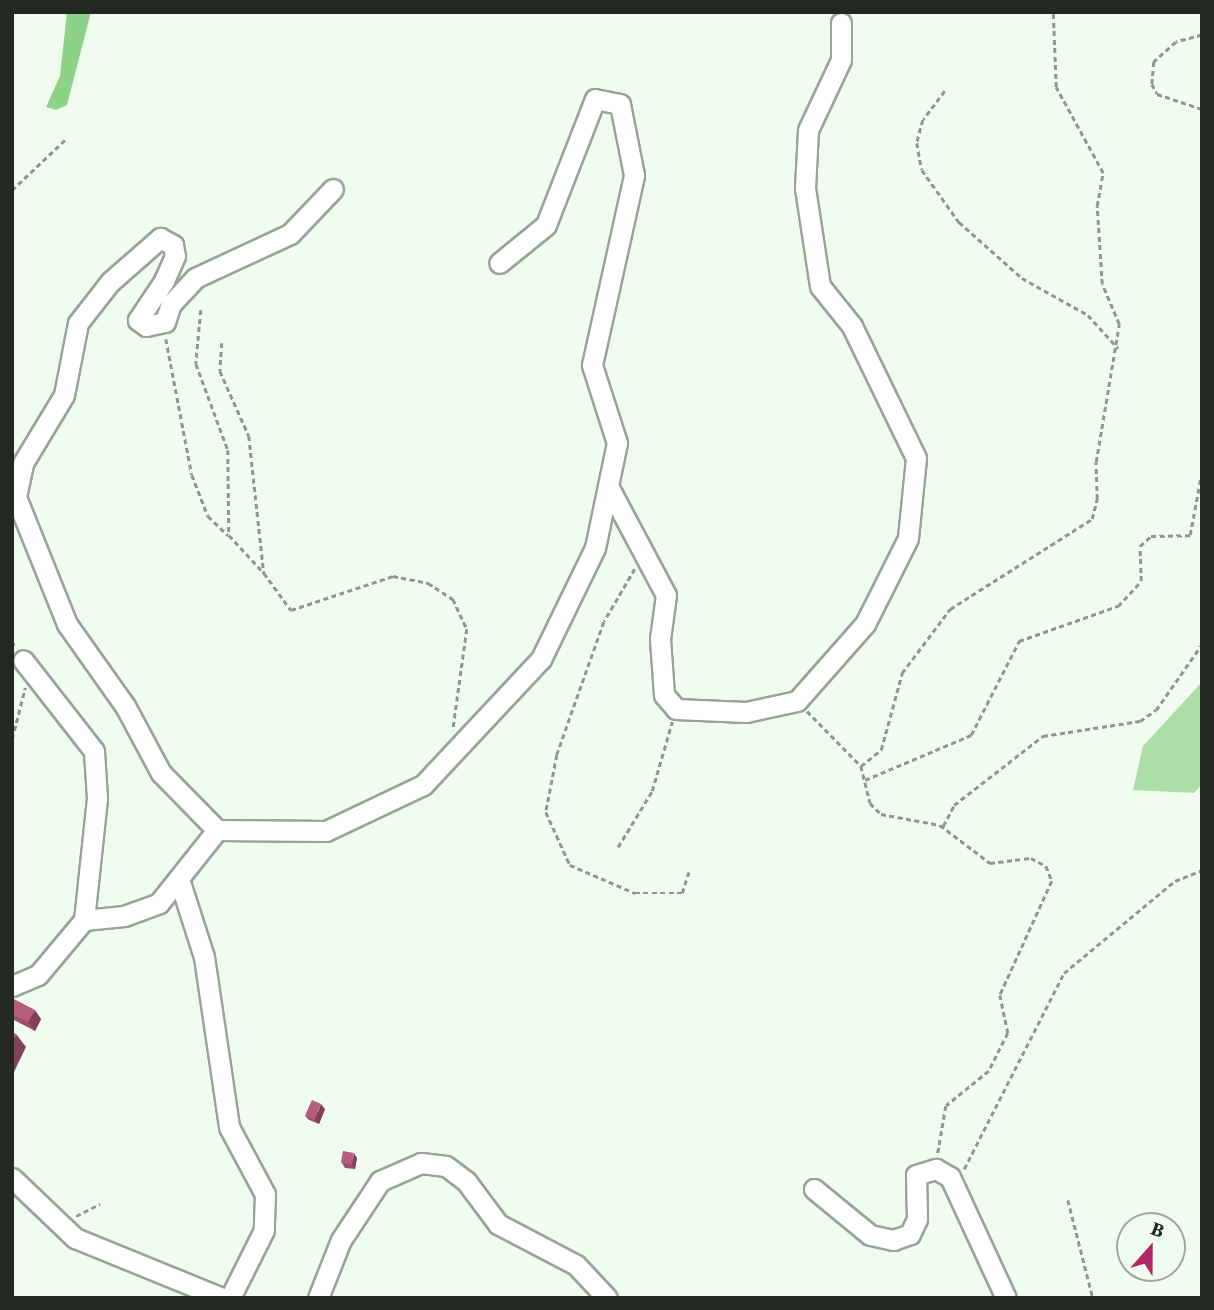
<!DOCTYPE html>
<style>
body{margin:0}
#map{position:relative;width:1214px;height:1310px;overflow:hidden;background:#f1fcf0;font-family:"Source Serif 4",serif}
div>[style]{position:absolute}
.green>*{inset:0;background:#addea8}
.water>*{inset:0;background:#8ed288}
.path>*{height:2.5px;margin-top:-1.25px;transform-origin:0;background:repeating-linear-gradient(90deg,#8f968e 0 5px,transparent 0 8.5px)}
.roads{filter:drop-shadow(2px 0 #99a398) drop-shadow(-2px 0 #99a398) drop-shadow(0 2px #99a398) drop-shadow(0 -2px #99a398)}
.minor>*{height:19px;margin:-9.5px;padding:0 9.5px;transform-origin:9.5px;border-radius:9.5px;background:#fff}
.wall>*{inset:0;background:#9e506c}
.shaded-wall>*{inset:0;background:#814158}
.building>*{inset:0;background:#b85d7e;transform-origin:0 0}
span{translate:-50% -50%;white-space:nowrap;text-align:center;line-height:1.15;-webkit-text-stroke:5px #f1fcf0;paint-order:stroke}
.frame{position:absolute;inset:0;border:14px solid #242823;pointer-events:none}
.north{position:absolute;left:1116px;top:1212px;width:70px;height:70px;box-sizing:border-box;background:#f1fcf0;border:2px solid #9fa79e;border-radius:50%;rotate:21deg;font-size:19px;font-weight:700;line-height:28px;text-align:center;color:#242823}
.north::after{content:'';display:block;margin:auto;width:24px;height:32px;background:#b22867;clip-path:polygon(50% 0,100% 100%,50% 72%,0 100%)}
</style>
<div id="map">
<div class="green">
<i style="clip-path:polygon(1202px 682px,1202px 784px,1194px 793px,1133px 790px,1143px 746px)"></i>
</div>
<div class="water">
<i style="clip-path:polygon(67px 12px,91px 12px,67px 105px,56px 110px,46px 107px,60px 76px)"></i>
</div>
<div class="path">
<i style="left:1202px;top:35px;width:27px;rotate:165deg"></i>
<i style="left:1176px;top:42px;width:30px;rotate:138deg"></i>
<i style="left:1154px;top:62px;width:22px;rotate:95deg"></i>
<i style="left:1152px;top:84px;width:11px;rotate:63deg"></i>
<i style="left:1157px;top:94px;width:47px;rotate:18.4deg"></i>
<i style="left:945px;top:91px;width:36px;rotate:127deg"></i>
<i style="left:923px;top:120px;width:24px;rotate:105deg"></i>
<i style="left:917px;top:143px;width:27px;rotate:80deg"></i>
<i style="left:922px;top:170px;width:64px;rotate:54.6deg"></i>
<i style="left:959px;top:222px;width:84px;rotate:41.6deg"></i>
<i style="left:1022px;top:278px;width:76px;rotate:29.3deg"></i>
<i style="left:1088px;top:315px;width:45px;rotate:47.7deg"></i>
<i style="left:12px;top:190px;width:76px;rotate:-43.4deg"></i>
<i style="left:201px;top:310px;width:54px;rotate:95.3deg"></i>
<i style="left:196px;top:364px;width:92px;rotate:69.6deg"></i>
<i style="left:228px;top:450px;width:85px;rotate:89.3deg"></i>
<i style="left:229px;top:535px;width:52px;rotate:47.4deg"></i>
<i style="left:166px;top:339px;width:138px;rotate:79.2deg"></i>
<i style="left:192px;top:475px;width:44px;rotate:68.7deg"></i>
<i style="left:208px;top:516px;width:28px;rotate:44deg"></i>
<i style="left:222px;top:343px;width:28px;rotate:94deg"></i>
<i style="left:220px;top:371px;width:71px;rotate:66deg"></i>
<i style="left:249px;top:436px;width:138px;rotate:83.8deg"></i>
<i style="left:264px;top:573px;width:46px;rotate:53.9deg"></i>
<i style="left:291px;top:610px;width:108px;rotate:-18.4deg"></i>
<i style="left:393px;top:576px;width:36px;rotate:11deg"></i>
<i style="left:428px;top:583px;width:30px;rotate:33deg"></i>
<i style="left:453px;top:599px;width:33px;rotate:65deg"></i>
<i style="left:467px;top:629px;width:102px;rotate:97.9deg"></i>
<i style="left:635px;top:569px;width:61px;rotate:120.3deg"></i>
<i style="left:604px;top:622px;width:141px;rotate:109.5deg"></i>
<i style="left:557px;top:755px;width:58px;rotate:100.9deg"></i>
<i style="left:546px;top:812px;width:58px;rotate:65.6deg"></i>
<i style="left:570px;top:865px;width:71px;rotate:23.3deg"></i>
<i style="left:635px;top:893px;width:47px"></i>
<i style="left:682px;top:893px;width:25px;rotate:-72deg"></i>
<i style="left:12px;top:641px;width:8px;rotate:60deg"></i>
<i style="left:807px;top:711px;width:77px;rotate:45.5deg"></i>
<i style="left:861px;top:766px;width:38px;rotate:76deg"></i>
<i style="left:870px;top:803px;width:16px;rotate:45deg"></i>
<i style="left:881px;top:814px;width:60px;rotate:10.6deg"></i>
<i style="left:940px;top:825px;width:63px;rotate:37.2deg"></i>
<i style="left:990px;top:863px;width:41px;rotate:-7deg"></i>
<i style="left:1031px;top:858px;width:17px;rotate:28deg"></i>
<i style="left:1046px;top:866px;width:16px;rotate:68deg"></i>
<i style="left:1052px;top:881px;width:125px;rotate:114.5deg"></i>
<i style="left:1000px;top:995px;width:39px;rotate:78deg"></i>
<i style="left:1008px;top:1033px;width:42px;rotate:116.6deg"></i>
<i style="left:989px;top:1071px;width:55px;rotate:140.9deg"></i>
<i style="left:946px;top:1106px;width:48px;rotate:99.7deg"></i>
<i style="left:12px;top:739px;width:53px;rotate:-75.7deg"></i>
<i style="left:861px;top:766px;width:26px;rotate:-39deg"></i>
<i style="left:881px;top:750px;width:80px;rotate:-74.7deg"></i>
<i style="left:902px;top:673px;width:80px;rotate:-53.1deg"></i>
<i style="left:950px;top:609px;width:168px;rotate:-32.4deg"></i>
<i style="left:1092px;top:519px;width:21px;rotate:-76deg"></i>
<i style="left:1097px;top:499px;width:37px;rotate:-92deg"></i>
<i style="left:1096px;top:462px;width:140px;rotate:-80.5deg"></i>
<i style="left:1119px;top:324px;width:43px;rotate:-113deg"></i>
<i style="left:1102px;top:284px;width:78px;rotate:-93.7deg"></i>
<i style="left:1097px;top:206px;width:34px;rotate:-80deg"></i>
<i style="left:1103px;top:173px;width:98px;rotate:-118.7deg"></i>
<i style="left:1056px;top:87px;width:75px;rotate:-92.3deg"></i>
<i style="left:865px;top:780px;width:115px;rotate:-23deg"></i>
<i style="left:971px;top:735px;width:106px;rotate:-62.9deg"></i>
<i style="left:1019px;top:641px;width:105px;rotate:-19.5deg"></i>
<i style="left:1118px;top:606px;width:34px;rotate:-47deg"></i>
<i style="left:1141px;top:581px;width:35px;rotate:-92deg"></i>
<i style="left:1140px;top:546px;width:15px;rotate:-42deg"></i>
<i style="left:1151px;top:536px;width:39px;rotate:-1deg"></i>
<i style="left:1190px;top:535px;width:66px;rotate:-79.5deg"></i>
<i style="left:943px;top:826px;width:24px;rotate:-62deg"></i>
<i style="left:954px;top:805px;width:113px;rotate:-37.8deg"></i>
<i style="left:1043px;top:736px;width:98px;rotate:-8.8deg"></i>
<i style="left:1140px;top:721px;width:19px;rotate:-35deg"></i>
<i style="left:1156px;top:710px;width:80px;rotate:-55.1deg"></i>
<i style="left:618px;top:847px;width:66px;rotate:-58.7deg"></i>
<i style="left:652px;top:791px;width:72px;rotate:-73.8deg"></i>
<i style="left:964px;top:1169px;width:220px;rotate:-63deg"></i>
<i style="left:1064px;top:973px;width:144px;rotate:-39.7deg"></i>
<i style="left:1175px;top:881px;width:29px;rotate:-22deg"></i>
<i style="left:1068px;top:1200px;width:101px;rotate:75.7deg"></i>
<i style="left:76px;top:1216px;width:27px;rotate:-27deg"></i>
</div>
<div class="roads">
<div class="minor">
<i style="left:608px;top:486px;width:123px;rotate:62deg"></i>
<i style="left:666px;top:595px;width:44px;rotate:97.8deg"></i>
<i style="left:660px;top:639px;width:56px;rotate:85.9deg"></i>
<i style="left:664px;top:695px;width:18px;rotate:49deg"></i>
<i style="left:676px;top:709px;width:70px;rotate:2.5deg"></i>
<i style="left:746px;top:712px;width:52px;rotate:-12.2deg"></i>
<i style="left:797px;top:701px;width:103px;rotate:-48.6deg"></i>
<i style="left:865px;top:624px;width:96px;rotate:-63.4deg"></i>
<i style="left:908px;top:538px;width:80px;rotate:-84.3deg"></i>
<i style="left:916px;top:458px;width:147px;rotate:-115.9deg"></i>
<i style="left:852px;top:326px;width:51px;rotate:-128.7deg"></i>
<i style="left:820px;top:286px;width:99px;rotate:-98.7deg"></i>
<i style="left:805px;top:188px;width:58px;rotate:-87deg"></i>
<i style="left:808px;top:130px;width:77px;rotate:-64.8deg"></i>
<i style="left:841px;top:60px;width:37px;rotate:-90deg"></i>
<i style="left:217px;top:830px;width:80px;rotate:-134.5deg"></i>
<i style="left:161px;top:773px;width:76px;rotate:-118.2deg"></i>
<i style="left:125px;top:706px;width:100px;rotate:-125.3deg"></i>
<i style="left:67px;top:624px;width:137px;rotate:-111.9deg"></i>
<i style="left:16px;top:497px;width:35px;rotate:-78deg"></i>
<i style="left:23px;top:463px;width:79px;rotate:-58.9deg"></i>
<i style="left:64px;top:395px;width:73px;rotate:-79deg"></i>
<i style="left:78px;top:323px;width:52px;rotate:-52deg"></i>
<i style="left:110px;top:282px;width:67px;rotate:-41.3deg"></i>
<i style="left:160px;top:238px;width:15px;rotate:28deg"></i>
<i style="left:173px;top:245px;width:11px;rotate:80deg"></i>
<i style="left:175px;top:256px;width:27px;rotate:114deg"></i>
<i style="left:164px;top:281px;width:47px;rotate:123.7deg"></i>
<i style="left:138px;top:320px;width:10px;rotate:37deg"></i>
<i style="left:146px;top:326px;width:19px;rotate:-12deg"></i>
<i style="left:165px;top:322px;width:19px;rotate:-72deg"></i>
<i style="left:171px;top:304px;width:35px;rotate:-47deg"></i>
<i style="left:195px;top:278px;width:105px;rotate:-24.9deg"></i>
<i style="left:290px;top:234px;width:62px;rotate:-46.3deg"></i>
<i style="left:179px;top:879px;width:82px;rotate:72.2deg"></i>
<i style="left:204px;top:957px;width:172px;rotate:81.6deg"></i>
<i style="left:229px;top:1127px;width:76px;rotate:61.8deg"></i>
<i style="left:265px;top:1194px;width:36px;rotate:92deg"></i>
<i style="left:264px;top:1230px;width:76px;rotate:116.6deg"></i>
<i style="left:84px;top:920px;width:40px;rotate:-5.7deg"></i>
<i style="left:124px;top:916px;width:37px;rotate:-20deg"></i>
<i style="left:159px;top:903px;width:93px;rotate:-51.5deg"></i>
<i style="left:217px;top:830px;width:109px;rotate:0.5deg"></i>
<i style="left:326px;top:831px;width:107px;rotate:-25.4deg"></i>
<i style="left:423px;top:785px;width:173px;rotate:-46.9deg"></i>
<i style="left:541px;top:659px;width:123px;rotate:-64.1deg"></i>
<i style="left:595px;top:548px;width:107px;rotate:-78.2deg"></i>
<i style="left:617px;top:443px;width:82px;rotate:-107.8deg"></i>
<i style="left:592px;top:365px;width:195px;rotate:-77.5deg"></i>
<i style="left:634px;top:175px;width:72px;rotate:-101.2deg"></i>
<i style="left:620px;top:104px;width:25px;rotate:-169deg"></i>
<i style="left:595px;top:99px;width:135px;rotate:111.3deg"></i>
<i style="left:546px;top:225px;width:60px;rotate:141deg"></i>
<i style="left:12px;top:986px;width:28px;rotate:-23deg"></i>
<i style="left:38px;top:975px;width:72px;rotate:-50.1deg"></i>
<i style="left:84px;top:920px;width:123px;rotate:-83.9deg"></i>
<i style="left:97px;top:798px;width:47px;rotate:-93.7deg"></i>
<i style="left:94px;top:751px;width:115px;rotate:-128deg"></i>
<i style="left:12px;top:1178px;width:87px;rotate:43.6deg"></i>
<i style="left:75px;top:1238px;width:159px;rotate:22.2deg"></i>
<i style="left:814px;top:1189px;width:72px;rotate:39.4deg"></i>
<i style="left:870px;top:1235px;width:24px;rotate:12deg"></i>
<i style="left:893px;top:1240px;width:18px;rotate:-19deg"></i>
<i style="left:910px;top:1234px;width:17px;rotate:-65deg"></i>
<i style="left:917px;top:1219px;width:44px;rotate:-91.3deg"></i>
<i style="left:916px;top:1175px;width:21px;rotate:-17deg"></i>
<i style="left:936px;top:1169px;width:16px;rotate:30deg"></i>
<i style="left:950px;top:1177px;width:133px;rotate:65.2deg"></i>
<i style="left:318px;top:1298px;width:62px;rotate:-68.4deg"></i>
<i style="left:341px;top:1240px;width:71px;rotate:-56.5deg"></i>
<i style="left:380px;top:1181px;width:45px;rotate:-23.7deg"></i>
<i style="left:421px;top:1163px;width:25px;rotate:7deg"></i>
<i style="left:446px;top:1166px;width:25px;rotate:37deg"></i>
<i style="left:466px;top:1181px;width:54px;rotate:53.3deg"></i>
<i style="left:498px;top:1224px;width:88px;rotate:27.7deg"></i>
<i style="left:576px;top:1265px;width:45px;rotate:46.8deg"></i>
</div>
</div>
<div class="wall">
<i style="clip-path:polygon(12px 998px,41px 1019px,35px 1031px,12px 1019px)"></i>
<i style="clip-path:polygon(325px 1109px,319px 1124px,309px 1120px,305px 1116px)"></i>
<i style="clip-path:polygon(357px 1158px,355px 1169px,345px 1168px,342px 1163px)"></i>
</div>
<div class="shaded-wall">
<i style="clip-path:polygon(35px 1010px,41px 1019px,35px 1031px,28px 1022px)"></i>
<i style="clip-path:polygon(16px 1034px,26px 1047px,13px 1074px,12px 1041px)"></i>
<i style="clip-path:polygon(321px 1104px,325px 1109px,319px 1124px,315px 1120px)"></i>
<i style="clip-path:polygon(354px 1153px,357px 1158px,355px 1169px,352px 1165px)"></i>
</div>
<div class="building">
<i style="clip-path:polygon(12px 998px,35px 1010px,28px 1022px,12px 1014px)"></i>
<i style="clip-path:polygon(12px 1032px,16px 1034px,12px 1041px)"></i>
<i style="left:312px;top:1100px;width:10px;height:17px;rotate:24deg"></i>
<i style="left:343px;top:1151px;width:11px;height:12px;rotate:10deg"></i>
</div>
<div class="frame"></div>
<div class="north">B</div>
</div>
